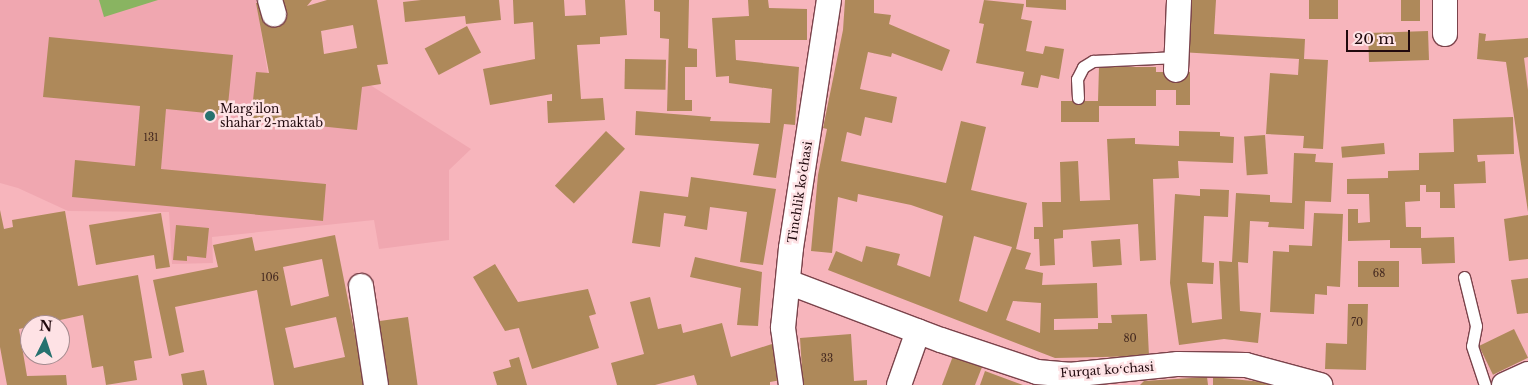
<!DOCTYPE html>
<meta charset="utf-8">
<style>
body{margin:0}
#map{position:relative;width:1528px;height:385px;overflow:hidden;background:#f7b5bc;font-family:"Libre Baskerville",serif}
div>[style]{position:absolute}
.built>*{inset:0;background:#f0a7b0}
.green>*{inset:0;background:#89b461}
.building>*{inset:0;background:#ae895a;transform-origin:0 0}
.roads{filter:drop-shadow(1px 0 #7b434b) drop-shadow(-1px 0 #7b434b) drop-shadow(0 1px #7b434b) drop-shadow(0 -1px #7b434b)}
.service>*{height:11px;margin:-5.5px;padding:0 5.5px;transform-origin:5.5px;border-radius:5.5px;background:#fff}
.minor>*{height:24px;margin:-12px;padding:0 12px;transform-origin:12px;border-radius:12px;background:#fff}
.dots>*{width:14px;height:14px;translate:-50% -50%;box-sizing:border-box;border:2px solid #fee2e5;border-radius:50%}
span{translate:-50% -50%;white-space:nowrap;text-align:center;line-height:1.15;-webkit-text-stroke:5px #fee2e5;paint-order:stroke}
.number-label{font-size:10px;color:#442920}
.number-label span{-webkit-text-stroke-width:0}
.poi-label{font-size:12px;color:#20090d}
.left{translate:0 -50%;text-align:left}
.street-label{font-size:12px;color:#20090d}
.north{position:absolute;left:20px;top:315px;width:50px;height:50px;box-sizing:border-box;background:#fee2e5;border:1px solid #a58b8f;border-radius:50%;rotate:4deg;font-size:14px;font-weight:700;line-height:20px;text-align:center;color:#20090d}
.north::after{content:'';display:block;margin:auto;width:18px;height:22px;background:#27726f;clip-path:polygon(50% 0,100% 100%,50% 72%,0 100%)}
.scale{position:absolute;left:1346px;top:30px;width:64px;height:22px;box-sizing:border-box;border:2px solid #20090d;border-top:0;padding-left:6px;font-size:15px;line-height:18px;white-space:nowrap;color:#20090d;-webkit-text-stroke:4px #fee2e5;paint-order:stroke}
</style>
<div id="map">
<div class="built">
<i style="clip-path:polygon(0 0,256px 0,268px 75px,367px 83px,471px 149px,449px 170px,449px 240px,379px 249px,374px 220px,212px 237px,213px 263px,172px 264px,169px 212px,68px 211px,18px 188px,0 183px)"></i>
</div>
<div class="green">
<i style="clip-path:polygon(99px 0,158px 0,104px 17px)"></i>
</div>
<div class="building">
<i style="clip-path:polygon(evenodd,276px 0,312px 0,307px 6px,327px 0,377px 0,388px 64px,377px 65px,381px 84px,362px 87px,357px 130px,251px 119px,256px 72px,269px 73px,256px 3px,276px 0,353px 25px,357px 48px,324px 54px,321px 31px,353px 25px)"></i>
<i style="clip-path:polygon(421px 0,499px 0,501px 20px,466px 24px,465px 16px,405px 22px,403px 2px)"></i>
<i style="clip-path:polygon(513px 0,564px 0,565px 16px,586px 15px,585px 0,625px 0,627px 35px,600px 37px,600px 44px,577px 45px,581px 99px,603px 98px,605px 120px,548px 123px,547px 101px,552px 101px,552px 94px,490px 105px,483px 69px,535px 59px,533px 22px,514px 24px)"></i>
<i style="clip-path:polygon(654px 0,689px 0,688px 48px,697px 49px,697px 67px,685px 67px,685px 100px,692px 100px,692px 111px,667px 111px,669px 39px,660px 38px,660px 12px,654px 11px)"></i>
<i style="clip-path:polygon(748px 0,768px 0,769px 8px,807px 9px,807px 40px,735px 40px,736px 60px,799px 67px,795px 125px,784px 124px,776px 178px,753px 175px,759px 144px,635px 135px,636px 111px,711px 117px,710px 121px,770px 123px,772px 89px,729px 83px,729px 76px,716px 77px,712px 18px,749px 16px)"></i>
<i style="clip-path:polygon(evenodd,845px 0,874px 0,874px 13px,891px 15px,889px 24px,950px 50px,942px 71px,892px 53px,891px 57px,868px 52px,860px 89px,897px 97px,892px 123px,865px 117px,861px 136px,847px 132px,841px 161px,946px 183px,961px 121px,986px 127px,971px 190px,1027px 203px,1016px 249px,1031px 253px,1025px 269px,1043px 273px,1042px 285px,1097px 283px,1098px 318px,1054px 319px,1054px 330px,1098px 329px,1098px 323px,1112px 323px,1111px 315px,1147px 314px,1149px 356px,1055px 358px,828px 270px,836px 251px,862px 262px,866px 246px,900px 254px,897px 265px,930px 277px,943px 216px,911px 205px,858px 194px,857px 202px,838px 197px,832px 253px,811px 251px,818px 175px,827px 129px,823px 128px,843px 30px,845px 0,974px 236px,1012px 247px,987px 312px,959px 301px,974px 236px,845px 0,1013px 301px,1041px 303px,1040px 333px,1006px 320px,1013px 301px)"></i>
<i style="clip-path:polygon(984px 0,1024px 4px,1021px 19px,1032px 21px,1026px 51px,1043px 54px,1045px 46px,1064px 49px,1059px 79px,1041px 75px,1038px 88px,1021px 85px,1024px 72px,976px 63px,984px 24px,979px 23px)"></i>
<i style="clip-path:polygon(1026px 0,1066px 0,1066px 10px,1026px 7px)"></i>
<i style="clip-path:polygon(1183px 0,1216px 0,1214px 34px,1305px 39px,1304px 59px,1328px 60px,1323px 149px,1303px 148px,1304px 136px,1266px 134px,1270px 73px,1298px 75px,1299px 59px,1180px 52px)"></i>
<i style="left:1309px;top:0;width:29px;height:19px"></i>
<i style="left:1401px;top:0;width:19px;height:21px"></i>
<i style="left:467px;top:26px;width:30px;height:48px;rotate:62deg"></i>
<i style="left:1428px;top:31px;width:29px;height:60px;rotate:88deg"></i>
<i style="clip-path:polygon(1479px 33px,1486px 34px,1485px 41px,1528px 38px,1528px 57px,1524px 58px,1528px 90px,1528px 212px,1506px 62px,1477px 59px)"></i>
<i style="clip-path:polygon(49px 37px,233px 55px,227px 115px,166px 109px,161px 169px,326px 184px,323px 221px,72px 197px,75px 160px,135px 166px,140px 106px,43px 97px)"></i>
<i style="left:625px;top:59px;width:41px;height:30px;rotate:1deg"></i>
<i style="clip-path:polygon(1099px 67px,1156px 67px,1156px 72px,1190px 72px,1190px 105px,1176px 105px,1176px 90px,1156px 90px,1156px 106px,1099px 106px,1099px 122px,1061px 122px,1061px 101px,1098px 101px)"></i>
<i style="clip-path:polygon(1513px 117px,1514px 154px,1477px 155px,1478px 162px,1485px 161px,1486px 183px,1454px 184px,1455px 208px,1440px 208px,1440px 192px,1426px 192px,1426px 185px,1420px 185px,1420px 201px,1405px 202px,1406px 227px,1421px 227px,1421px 238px,1454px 237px,1455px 263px,1422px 264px,1421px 248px,1390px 248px,1390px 240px,1348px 241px,1348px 209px,1358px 209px,1358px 223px,1370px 222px,1369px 194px,1347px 194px,1347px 179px,1388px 178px,1388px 171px,1419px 170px,1419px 153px,1454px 152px,1453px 119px)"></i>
<i style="left:606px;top:131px;width:26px;height:75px;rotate:43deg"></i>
<i style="clip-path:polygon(1179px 131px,1220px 132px,1220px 136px,1234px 137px,1233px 163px,1178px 161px,1179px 178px,1153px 179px,1156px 260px,1140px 261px,1138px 224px,1063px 230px,1063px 238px,1054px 239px,1055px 265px,1040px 266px,1039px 239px,1034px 239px,1034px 227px,1043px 227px,1042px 202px,1061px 202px,1060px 162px,1078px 161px,1080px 201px,1110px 200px,1107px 139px,1135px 138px,1135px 144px,1179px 146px)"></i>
<i style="left:1265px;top:135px;width:39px;height:21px;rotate:86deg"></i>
<i style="left:1384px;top:143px;width:11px;height:43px;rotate:85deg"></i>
<i style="clip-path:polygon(1294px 153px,1316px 154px,1315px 162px,1333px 163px,1331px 202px,1305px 201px,1304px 229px,1268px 227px,1269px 222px,1250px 221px,1248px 263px,1238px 262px,1240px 311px,1261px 313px,1258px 343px,1224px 339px,1179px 345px,1170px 283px,1175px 194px,1200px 196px,1200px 189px,1229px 190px,1228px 217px,1204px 216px,1202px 262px,1214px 263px,1213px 284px,1187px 283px,1192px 323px,1222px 319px,1219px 261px,1232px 262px,1236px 193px,1270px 195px,1270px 202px,1292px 203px)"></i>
<i style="clip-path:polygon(691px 177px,776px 189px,763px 265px,740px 262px,747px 212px,710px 207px,707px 230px,684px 226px,686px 216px,664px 213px,660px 247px,632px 243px,640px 191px,688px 197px)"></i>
<i style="clip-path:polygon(0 210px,4px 229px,13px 227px,12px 220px,65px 211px,78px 286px,138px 275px,152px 358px,134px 361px,137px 380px,106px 385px,103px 366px,92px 368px,83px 315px,19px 329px,27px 376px,66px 375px,67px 385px,7px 385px,0 347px)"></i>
<i style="clip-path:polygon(161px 213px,170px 267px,156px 269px,154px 255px,96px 265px,89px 225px)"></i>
<i style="clip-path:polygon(1314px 213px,1343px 214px,1340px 287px,1327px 286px,1327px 295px,1315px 294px,1314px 314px,1270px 312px,1273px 251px,1289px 252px,1289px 245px,1312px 246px)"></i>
<i style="clip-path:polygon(1528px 215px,1528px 259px,1509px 261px,1504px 219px)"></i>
<i style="clip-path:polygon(176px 225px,209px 228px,206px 258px,187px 256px,187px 261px,173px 260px)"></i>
<i style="clip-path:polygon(evenodd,335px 235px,365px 385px,274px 385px,257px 290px,175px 307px,184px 352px,169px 356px,153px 280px,218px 267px,213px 245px,252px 237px,255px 251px,335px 235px,322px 259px,329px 296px,291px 306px,283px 267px,322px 259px,335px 235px,336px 317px,345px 357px,294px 368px,285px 328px,336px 317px)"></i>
<i style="left:1120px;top:239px;width:26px;height:29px;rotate:86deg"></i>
<i style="clip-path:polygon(695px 257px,762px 272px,758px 326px,737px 325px,741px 288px,690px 277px)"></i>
<i style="left:1358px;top:261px;width:41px;height:26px"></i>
<i style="clip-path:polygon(495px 264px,518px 302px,588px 289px,596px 314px,589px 316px,599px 348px,532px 369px,519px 328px,505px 331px,473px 277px)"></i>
<i style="clip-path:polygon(1528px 278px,1528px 313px,1517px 314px,1511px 280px)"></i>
<i style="clip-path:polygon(650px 297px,658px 329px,681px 324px,683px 333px,722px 323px,731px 357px,772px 344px,781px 380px,770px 382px,770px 385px,697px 385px,694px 375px,655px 385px,617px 385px,611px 363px,644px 354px,630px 302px)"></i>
<i style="clip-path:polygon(1348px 304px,1368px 304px,1366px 370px,1325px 369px,1326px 343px,1347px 344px)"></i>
<i style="left:408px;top:317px;width:69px;height:32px;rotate:82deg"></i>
<i style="left:1514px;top:329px;width:32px;height:39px;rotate:64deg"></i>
<i style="clip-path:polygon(851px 334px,854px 381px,867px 380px,867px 385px,803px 385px,800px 338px)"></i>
<i style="clip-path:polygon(953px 356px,982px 367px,975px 385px,942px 385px)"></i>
<i style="clip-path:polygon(519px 357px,527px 385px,497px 385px,493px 372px,511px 367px,509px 360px)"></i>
<i style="clip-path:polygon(204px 370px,207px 385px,183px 385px,181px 374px)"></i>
<i style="clip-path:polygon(985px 371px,1023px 385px,980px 385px)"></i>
<i style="clip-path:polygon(1207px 377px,1208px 385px,1140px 385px,1144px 381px)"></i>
<i style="clip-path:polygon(1213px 377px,1273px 383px,1273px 385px,1213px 385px)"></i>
</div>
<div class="roads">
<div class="service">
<i style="left:1078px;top:98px;width:19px;rotate:-93deg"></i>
<i style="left:1077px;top:79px;width:13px;rotate:-63deg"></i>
<i style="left:1083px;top:67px;width:12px;rotate:-31deg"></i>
<i style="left:1093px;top:61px;width:84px;rotate:-2.7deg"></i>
<i style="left:1464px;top:277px;width:50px;rotate:76.2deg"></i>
<i style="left:1476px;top:326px;width:20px;rotate:101deg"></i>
<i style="left:1472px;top:346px;width:41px;rotate:71.6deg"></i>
</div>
<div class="minor">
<i style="left:270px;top:0;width:15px;rotate:74deg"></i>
<i style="left:1445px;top:34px;width:34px;rotate:-90deg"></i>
<i style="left:1176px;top:70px;width:70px;rotate:-87.5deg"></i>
<i style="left:788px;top:282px;width:164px;rotate:20.8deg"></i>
<i style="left:941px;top:340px;width:101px;rotate:18.4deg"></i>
<i style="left:1037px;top:372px;width:32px;rotate:5deg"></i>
<i style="left:1069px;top:375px;width:110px;rotate:-5.8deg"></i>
<i style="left:1178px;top:364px;width:68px;rotate:0.8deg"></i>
<i style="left:1246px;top:365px;width:77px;rotate:15.1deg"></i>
<i style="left:361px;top:286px;width:100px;rotate:81.4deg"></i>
<i style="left:791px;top:385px;width:58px;rotate:-98deg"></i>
<i style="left:783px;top:328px;width:80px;rotate:-84.3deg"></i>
<i style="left:791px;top:248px;width:251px;rotate:-81.3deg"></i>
<i style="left:899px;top:385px;width:57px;rotate:-70.6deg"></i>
<i style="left:1504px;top:385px;width:26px;rotate:-25deg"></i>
</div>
</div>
<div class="dots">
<i style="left:210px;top:116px;background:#27726f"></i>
</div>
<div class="number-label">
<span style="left:151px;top:138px">131</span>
<span style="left:1379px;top:274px">68</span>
<span style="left:270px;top:278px">106</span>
<span style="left:1357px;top:323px">70</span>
<span style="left:1130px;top:339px">80</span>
<span style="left:827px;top:359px">33</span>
</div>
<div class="poi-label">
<span class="left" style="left:220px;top:116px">Marg'ilon<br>shahar 2-maktab</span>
</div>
<div class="street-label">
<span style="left:800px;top:192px;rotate:-81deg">Tinchlik ko'chasi</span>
<span style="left:1107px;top:370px;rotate:-4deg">Furqat koʻchasi</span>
</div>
<div class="north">N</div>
<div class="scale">20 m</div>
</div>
